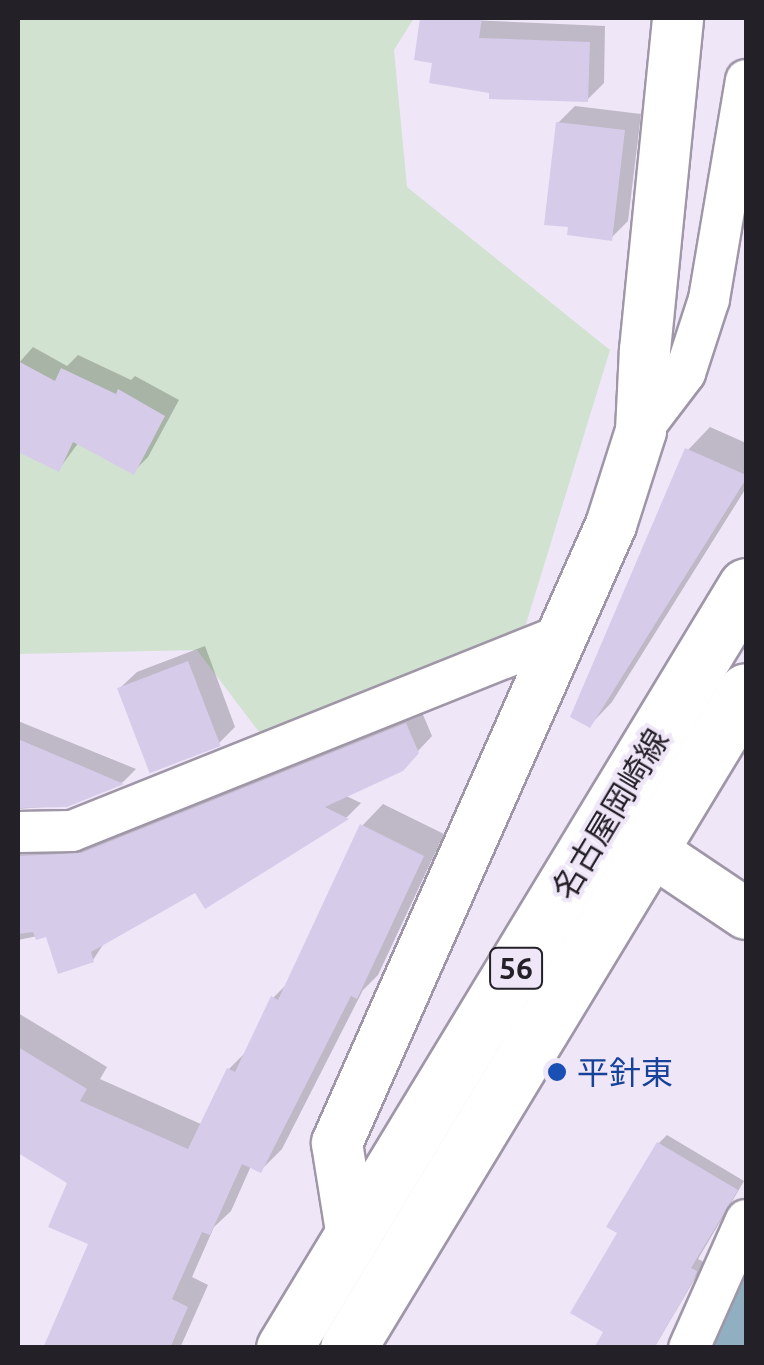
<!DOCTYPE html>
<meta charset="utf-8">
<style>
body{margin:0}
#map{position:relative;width:764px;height:1365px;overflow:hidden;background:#efe6f8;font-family:Ubuntu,"Noto Sans JP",sans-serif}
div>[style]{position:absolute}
.green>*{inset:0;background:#d1e2d0}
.shadow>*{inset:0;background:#0003}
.river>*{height:90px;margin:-45px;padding:0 45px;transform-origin:45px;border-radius:45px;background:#90b0c2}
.building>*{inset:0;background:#d6ccea;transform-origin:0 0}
.roads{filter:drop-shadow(2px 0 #9f96a7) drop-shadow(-2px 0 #9f96a7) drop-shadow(0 2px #9f96a7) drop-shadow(0 -2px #9f96a7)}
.minor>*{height:40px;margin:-20px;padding:0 20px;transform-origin:20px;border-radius:20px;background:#fff}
.tertiary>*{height:50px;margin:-25px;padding:0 25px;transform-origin:25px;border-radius:25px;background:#fff}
.primary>*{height:55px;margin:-27.5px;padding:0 27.5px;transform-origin:27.5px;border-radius:27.5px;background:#fff}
.dots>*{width:28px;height:28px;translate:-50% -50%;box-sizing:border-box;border:5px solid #efe6f8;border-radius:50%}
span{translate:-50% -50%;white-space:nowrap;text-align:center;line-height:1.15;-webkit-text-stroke:8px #efe6f8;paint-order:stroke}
.shield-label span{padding:2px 8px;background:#efe6f8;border:2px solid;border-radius:8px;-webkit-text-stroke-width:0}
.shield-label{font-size:30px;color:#242027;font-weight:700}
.street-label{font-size:32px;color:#242027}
.transit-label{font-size:32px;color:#164399}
.left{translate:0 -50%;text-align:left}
.frame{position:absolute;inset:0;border:20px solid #242027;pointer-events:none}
</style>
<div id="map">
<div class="green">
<i style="clip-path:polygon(18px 18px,414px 18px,394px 50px,407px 187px,610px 350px,518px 650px,275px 753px,197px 650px,18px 654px)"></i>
</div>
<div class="shadow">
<i style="clip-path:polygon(423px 18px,605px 26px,604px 83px,587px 100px,491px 90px,434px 61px,417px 58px)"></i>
<i style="clip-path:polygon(575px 106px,641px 114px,628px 221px,611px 238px,558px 123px)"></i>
<i style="clip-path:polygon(33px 347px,67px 366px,78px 355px,131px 380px,135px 376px,179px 400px,148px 457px,133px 472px,79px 442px,59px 469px,18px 438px,18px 364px)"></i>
<i style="clip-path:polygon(710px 427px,746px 443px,746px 488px,612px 702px,590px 725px,688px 450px)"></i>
<i style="clip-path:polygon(205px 646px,235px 727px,218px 744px,120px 688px,137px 672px)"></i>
<i style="clip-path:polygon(421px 710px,432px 736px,401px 769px,344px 795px,361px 803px,347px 817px,206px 906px,196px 890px,106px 940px,93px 960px,47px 934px,18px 940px,18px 832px)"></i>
<i style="clip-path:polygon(18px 721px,136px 769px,123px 782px,67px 805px,18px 809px)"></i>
<i style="clip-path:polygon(383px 804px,444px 834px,378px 975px,363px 990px,282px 1149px,261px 1170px,251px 1166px,231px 1211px,214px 1227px,192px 1277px,208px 1285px,180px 1348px,45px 1348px,91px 1243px,70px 1182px,18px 1150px,18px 1013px,107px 1067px,100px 1079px,203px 1125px,229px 1069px,248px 1050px,273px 998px,290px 981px,362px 826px)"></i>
<i style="clip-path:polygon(667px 1135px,744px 1181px,698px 1259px,704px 1262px,700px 1270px,654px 1348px,607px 1331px,621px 1233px,659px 1143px)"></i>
</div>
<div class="river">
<i style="left:731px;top:1348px;width:36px;rotate:-66deg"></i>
</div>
<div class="building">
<i style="clip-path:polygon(420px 18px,482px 18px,479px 38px,590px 42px,588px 102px,489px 99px,489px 93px,429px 83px,432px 63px,414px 60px)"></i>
<i style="clip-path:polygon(556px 122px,625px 130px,612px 241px,567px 235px,568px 227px,544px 225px)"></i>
<i style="clip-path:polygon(18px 361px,55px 381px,61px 368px,116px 394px,118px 389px,165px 416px,134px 475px,73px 442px,59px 472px,18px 452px)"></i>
<i style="clip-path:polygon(685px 448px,746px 475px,746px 479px,590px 728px,570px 717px)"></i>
<i style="left:188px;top:661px;width:91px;height:76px;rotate:69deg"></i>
<i style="clip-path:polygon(406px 723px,419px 753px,403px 771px,325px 807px,349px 819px,205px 909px,195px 893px,91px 952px,94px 962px,58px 974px,46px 937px,36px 940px,33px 932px,18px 934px,18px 856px,81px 853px)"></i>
<i style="clip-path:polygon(18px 739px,124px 784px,67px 807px,18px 808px)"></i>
<i style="clip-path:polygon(360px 824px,424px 856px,357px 999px,351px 996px,261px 1173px,242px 1164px,210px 1235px,202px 1232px,172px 1299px,188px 1307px,170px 1348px,43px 1348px,88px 1244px,48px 1227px,67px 1183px,18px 1153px,18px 1047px,87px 1089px,80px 1101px,188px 1149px,227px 1068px,235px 1072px,271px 996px,278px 1000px)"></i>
<i style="clip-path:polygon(657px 1142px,738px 1190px,691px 1268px,697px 1271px,693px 1281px,654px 1348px,594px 1348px,603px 1332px,570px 1313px,617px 1233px,606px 1227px)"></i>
</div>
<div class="roads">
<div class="minor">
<i style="left:641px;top:431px;width:73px;rotate:-52.8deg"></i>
<i style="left:685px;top:373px;width:78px;rotate:-72deg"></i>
<i style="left:709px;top:299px;width:222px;rotate:-80.4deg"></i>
<i style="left:18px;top:832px;width:54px;rotate:-1.1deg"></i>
<i style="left:72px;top:831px;width:530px;rotate:-21.82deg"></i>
<i style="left:689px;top:1348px;width:140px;rotate:-66deg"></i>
</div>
<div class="tertiary">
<i style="left:618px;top:828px;width:154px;rotate:33.9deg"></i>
<i style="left:352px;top:1237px;width:95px;rotate:-99.1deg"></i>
<i style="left:337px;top:1143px;width:676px;rotate:-66.09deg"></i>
<i style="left:611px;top:525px;width:99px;rotate:-72.3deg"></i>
<i style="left:641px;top:431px;width:81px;rotate:-87.2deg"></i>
<i style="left:645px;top:350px;width:334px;rotate:-84.3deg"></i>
</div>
<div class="primary">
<i style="left:284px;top:1348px;width:891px;rotate:-58.77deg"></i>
<i style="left:348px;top:1348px;width:768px;rotate:-58.79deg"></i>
</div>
</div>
<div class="dots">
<i style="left:557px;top:1072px;background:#1a4fb4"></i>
</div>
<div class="shield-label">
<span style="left:516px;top:968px">56</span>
</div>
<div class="street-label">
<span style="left:610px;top:814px;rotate:-59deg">名古屋岡崎線</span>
</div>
<div class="transit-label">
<span class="left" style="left:577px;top:1072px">平針東</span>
</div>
<div class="frame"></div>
</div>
